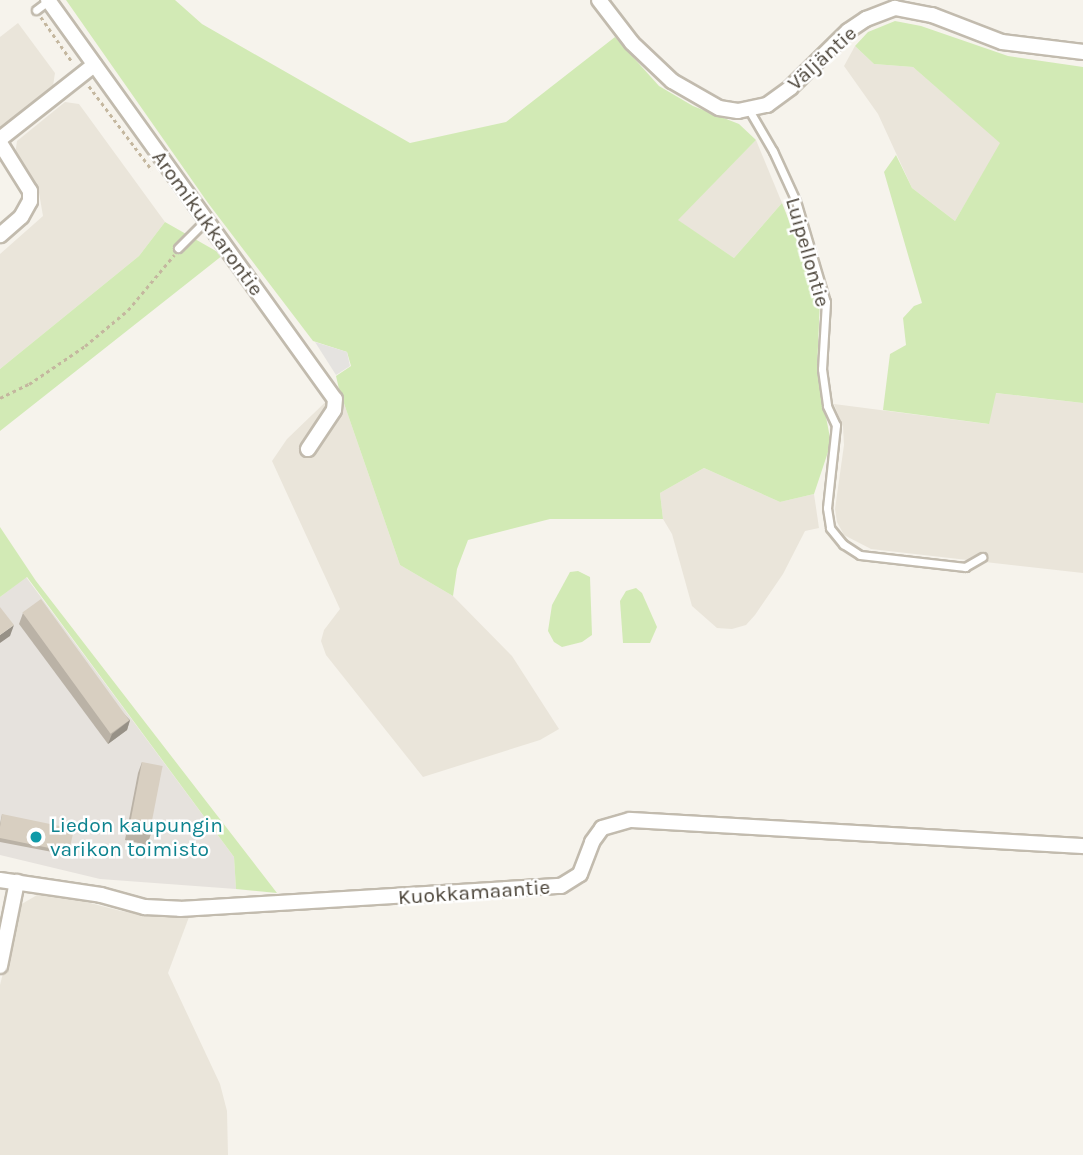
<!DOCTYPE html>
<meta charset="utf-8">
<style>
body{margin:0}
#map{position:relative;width:1083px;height:1155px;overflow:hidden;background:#f6f3ec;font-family:Karla,sans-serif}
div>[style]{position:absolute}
.residential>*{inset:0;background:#eae5da}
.industrial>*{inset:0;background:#e6e2dd}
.green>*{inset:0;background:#d2eab5}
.parking>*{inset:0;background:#e5e3e0}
.path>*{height:2.5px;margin-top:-1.25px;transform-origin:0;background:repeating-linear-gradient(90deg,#c4b79f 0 3.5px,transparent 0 7px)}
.roads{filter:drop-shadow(2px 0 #c2bbae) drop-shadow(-2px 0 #c2bbae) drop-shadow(0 2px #c2bbae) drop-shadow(0 -2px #c2bbae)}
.service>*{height:7px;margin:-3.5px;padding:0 3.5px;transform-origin:3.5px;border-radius:3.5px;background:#fff}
.minor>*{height:14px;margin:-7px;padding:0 7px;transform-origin:7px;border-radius:7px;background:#fff}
.wall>*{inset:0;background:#bab2a6}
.shaded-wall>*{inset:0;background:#979187}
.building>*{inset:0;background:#d8cfc1;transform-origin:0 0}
.dots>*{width:19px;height:19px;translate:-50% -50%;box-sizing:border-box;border:4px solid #fff;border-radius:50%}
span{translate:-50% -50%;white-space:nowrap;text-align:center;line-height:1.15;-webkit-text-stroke:5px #fff;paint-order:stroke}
.street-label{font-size:21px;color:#4b4439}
.culture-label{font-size:21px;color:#0d838f}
.left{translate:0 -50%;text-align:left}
</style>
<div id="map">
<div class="residential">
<i style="clip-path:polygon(18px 23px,55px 73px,53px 86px,0 128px,0 37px)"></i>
<i style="clip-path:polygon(855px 46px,874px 64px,913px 67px,1001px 143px,955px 221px,912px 188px,878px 114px,844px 66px)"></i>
<i style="clip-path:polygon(65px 102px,79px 104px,165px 222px,139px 256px,0 369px,0 254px,43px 216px,38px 187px,15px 155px,17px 141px)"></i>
<i style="clip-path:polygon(756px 140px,782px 203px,734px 258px,677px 220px)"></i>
<i style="clip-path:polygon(339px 389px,400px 565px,453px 596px,512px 656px,559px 729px,540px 740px,423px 777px,326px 655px,321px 641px,324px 630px,340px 609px,272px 461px,287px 439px)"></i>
<i style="clip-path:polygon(995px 393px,1083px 403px,1083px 573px,871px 549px,844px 535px,837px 522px,835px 509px,844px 445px,843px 427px,834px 404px,988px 424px)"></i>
<i style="clip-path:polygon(704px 468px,780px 502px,814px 494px,819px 528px,805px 531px,783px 574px,755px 615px,746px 625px,732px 629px,717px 628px,692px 606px,672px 534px,663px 519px,660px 493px)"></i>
<i style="clip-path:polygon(44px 891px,121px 911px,151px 916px,189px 917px,168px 973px,220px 1084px,227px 1111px,228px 1155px,0 1155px,0 985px,20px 905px)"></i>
</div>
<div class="industrial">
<i style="clip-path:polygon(26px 577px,234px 857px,236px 889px,100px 879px,0 855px,0 597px)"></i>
</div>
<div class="green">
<i style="clip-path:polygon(66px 0,175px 0,202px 24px,410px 143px,506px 122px,615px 37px,659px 86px,693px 106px,739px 124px,756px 140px,678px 220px,734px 258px,782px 203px,820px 299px,817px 370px,831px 443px,814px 494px,780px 502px,704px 468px,660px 493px,663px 519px,550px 519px,468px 540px,457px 569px,453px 596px,400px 565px,339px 389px,336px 376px,351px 366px,347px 352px,313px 341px,208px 203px)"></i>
<i style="clip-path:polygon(895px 21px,921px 26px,1008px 56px,1083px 67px,1083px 403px,996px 393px,989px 424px,883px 410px,890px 354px,906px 345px,903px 318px,914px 306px,922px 303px,884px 172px,896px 155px,912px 188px,955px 221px,1000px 143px,913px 67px,874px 64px,855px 46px,868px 32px)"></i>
<i style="clip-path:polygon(165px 222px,223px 255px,0 431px,0 369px,139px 256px)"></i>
<i style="clip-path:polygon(0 527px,36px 581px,277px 893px,236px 889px,234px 857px,27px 577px,0 597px)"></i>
<i style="clip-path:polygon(578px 571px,590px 577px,592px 635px,582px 642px,562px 647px,554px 642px,548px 631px,552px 605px,570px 572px)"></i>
<i style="clip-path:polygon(636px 588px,642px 593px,657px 627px,650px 643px,623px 643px,620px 601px,626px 591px)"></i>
</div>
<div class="parking">
<i style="clip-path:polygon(315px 342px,347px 352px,350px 366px,336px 375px)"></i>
</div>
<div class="path">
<i style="left:41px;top:17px;width:56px;rotate:55.2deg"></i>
<i style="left:89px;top:86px;width:105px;rotate:53.1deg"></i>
<i style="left:0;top:398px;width:32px;rotate:-26deg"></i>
<i style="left:29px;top:384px;width:68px;rotate:-34.2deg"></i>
<i style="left:85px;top:346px;width:56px;rotate:-39.9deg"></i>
<i style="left:128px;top:310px;width:72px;rotate:-50.1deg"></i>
</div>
<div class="roads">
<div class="service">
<i style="left:36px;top:10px;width:15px;rotate:-37deg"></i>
<i style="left:749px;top:110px;width:48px;rotate:59.7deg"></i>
<i style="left:773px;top:151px;width:55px;rotate:65.3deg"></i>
<i style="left:796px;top:201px;width:105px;rotate:73.5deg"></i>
<i style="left:826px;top:302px;width:67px;rotate:93.4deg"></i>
<i style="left:822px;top:369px;width:37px;rotate:82deg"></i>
<i style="left:827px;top:406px;width:21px;rotate:65deg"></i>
<i style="left:836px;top:425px;width:83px;rotate:96.2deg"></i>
<i style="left:827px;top:508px;width:20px;rotate:81deg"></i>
<i style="left:830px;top:528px;width:21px;rotate:51deg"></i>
<i style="left:843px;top:544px;width:20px;rotate:33deg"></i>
<i style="left:860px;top:555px;width:106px;rotate:6.5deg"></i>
<i style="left:965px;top:567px;width:20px;rotate:-30deg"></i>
<i style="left:178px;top:248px;width:40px;rotate:-45deg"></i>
</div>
<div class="minor">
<i style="left:48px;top:0;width:491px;rotate:54.3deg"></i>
<i style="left:335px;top:399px;width:11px;rotate:95deg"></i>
<i style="left:334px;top:410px;width:47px;rotate:123.7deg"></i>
<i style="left:599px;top:0;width:54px;rotate:52.5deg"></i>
<i style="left:632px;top:43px;width:55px;rotate:43.5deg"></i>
<i style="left:672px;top:81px;width:54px;rotate:29.9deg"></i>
<i style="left:719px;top:108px;width:19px;rotate:9deg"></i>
<i style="left:738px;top:111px;width:30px;rotate:-12deg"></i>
<i style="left:767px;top:105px;width:29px;rotate:-36deg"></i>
<i style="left:790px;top:88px;width:81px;rotate:-44.5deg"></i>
<i style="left:848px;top:31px;width:22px;rotate:-34deg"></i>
<i style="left:866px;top:19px;width:31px;rotate:-21deg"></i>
<i style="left:895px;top:8px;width:38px;rotate:11deg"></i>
<i style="left:932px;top:15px;width:75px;rotate:21.1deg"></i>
<i style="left:1002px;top:42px;width:82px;rotate:7deg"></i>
<i style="left:0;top:139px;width:120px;rotate:-38.2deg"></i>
<i style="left:0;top:143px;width:57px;rotate:58deg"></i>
<i style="left:30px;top:191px;width:10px;rotate:90deg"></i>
<i style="left:30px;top:201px;width:18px;rotate:119deg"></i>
<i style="left:21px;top:217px;width:28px;rotate:139deg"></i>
<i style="left:0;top:880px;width:102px;rotate:8.4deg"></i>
<i style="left:101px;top:895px;width:46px;rotate:15.3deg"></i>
<i style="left:145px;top:907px;width:35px;rotate:3deg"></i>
<i style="left:180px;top:909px;width:382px;rotate:-3.5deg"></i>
<i style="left:561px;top:886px;width:22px;rotate:-32deg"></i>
<i style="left:580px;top:874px;width:34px;rotate:-69deg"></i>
<i style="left:592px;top:842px;width:17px;rotate:-54deg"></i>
<i style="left:602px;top:828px;width:29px;rotate:-16deg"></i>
<i style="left:630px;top:820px;width:454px;rotate:3.3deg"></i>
<i style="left:0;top:966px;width:86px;rotate:-78.6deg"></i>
</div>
</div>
<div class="wall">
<i style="clip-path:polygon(23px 613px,130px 720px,127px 730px,108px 744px,19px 624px)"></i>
<i style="clip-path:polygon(142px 762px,151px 834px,147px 845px,125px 840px,138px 773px)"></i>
<i style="clip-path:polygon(2px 814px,69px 852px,68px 855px,0 842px,0 824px)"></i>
</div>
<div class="shaded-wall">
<i style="clip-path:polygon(14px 625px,10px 636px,0 643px,0 635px)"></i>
<i style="clip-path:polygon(130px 720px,127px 730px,108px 744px,112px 734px)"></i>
</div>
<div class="building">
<i style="left:41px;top:599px;width:150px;height:23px;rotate:54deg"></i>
<i style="clip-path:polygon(0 607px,14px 625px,0 635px)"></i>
<i style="left:142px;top:762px;width:21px;height:69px;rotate:11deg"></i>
<i style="clip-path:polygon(2px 814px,74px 829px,69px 852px,0 838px,0 827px)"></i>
</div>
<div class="dots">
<i style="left:36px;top:837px;background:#0f9aa8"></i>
</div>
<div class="street-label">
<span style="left:822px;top:58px;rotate:-42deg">Väljäntie</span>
<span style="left:208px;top:223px;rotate:54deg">Aromikukkarontie</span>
<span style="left:808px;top:252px;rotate:74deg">Luipellontie</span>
<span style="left:474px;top:892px;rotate:-4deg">Kuokkamaantie</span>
</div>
<div class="culture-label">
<span class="left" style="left:50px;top:837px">Liedon kaupungin<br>varikon toimisto</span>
</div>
</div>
